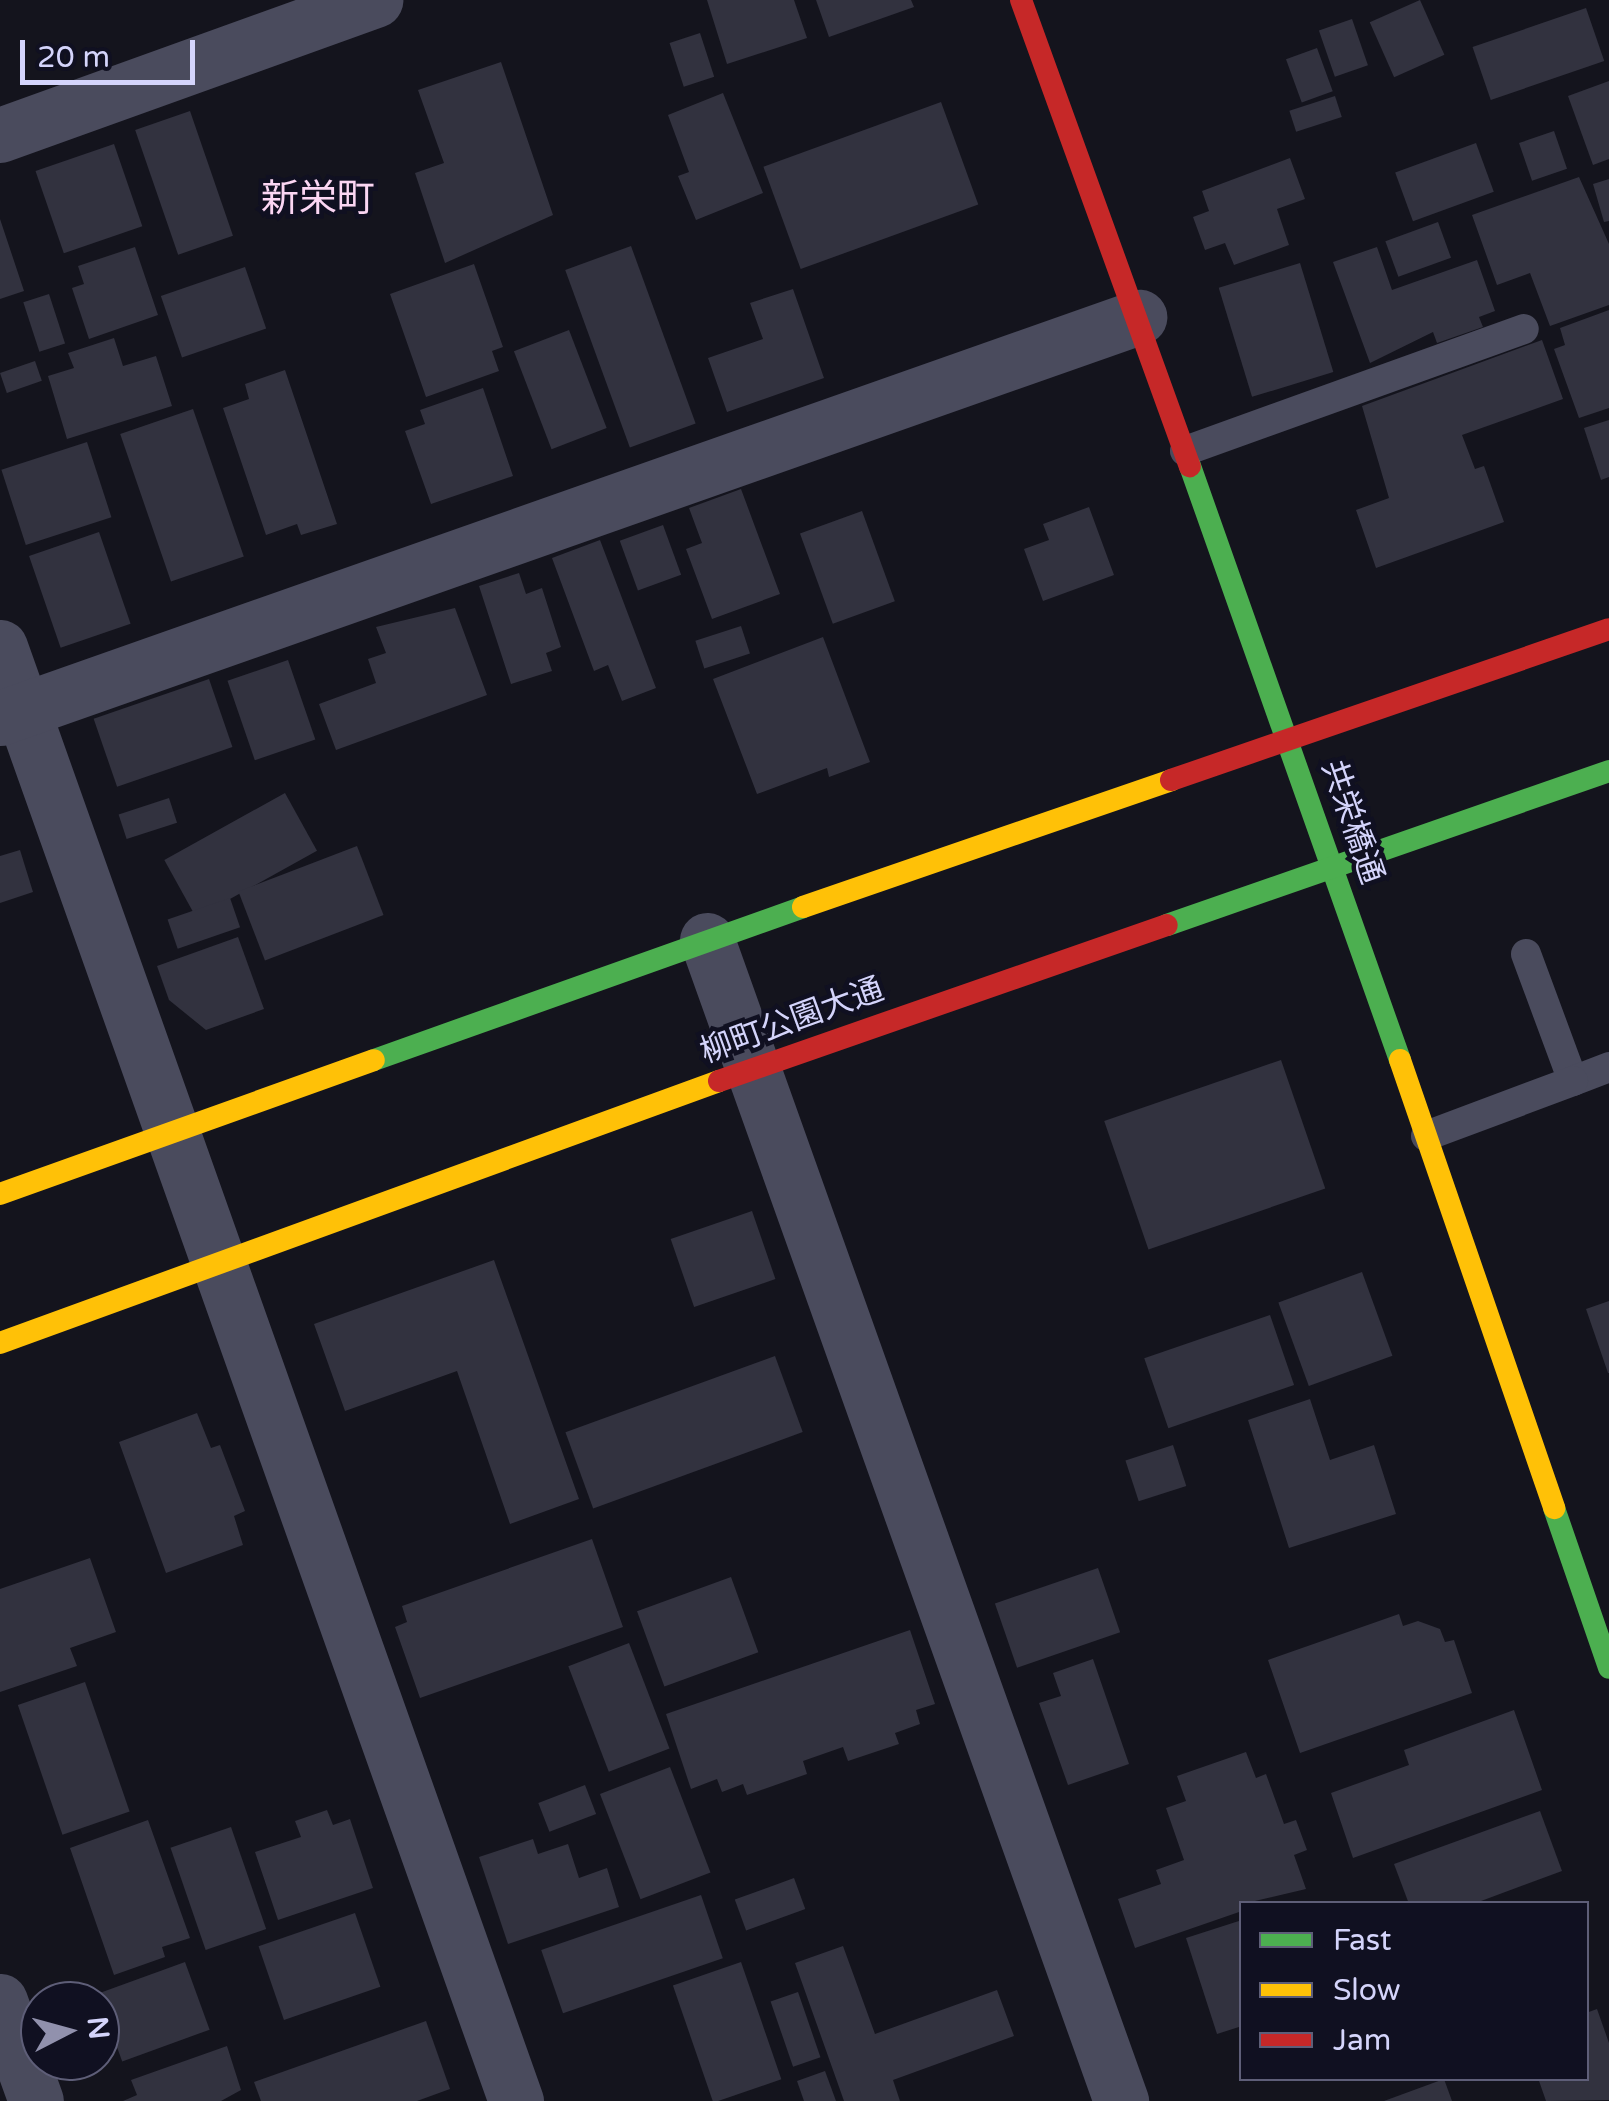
<!DOCTYPE html>
<meta charset="utf-8">
<style>
body{margin:0}
#map{position:relative;width:1609px;height:2101px;overflow:hidden;background:#14141d;font-family:"Varela Round","Noto Sans JP",sans-serif}
div>[style]{position:absolute}
.building>*{inset:0;background:#32323f;transform-origin:0 0}
.lane>*{height:30px;margin:-15px;padding:0 15px;transform-origin:15px;border-radius:15px;background:#4a4b5d}
.street>*{height:55px;margin:-27.5px;padding:0 27.5px;transform-origin:27.5px;border-radius:27.5px;background:#4a4b5d}
.fast>*{height:22px;margin:-11px;padding:0 11px;transform-origin:11px;border-radius:11px;background:#4caf50}
.slow>*{height:22px;margin:-11px;padding:0 11px;transform-origin:11px;border-radius:11px;background:#ffc107}
.jam>*{height:22px;margin:-11px;padding:0 11px;transform-origin:11px;border-radius:11px;background:#c62828}
span{translate:-50% -50%;white-space:nowrap;text-align:center;line-height:1.15;-webkit-text-stroke:9px #101021;paint-order:stroke}
.street-label{font-size:32px;color:#d4d4fb}
.quarter-label{font-size:38px;color:#fbd6f3}
.legend{position:absolute;left:1239px;top:1901px;width:350px;height:180px;box-sizing:border-box;background:#101021;border:2px solid #5e5e78;margin:0;padding:12px 18px;list-style:none;font-size:30px;color:#d4d4fb}
.legend li{display:flex;align-items:center;gap:20px;height:50px}
.legend b{width:50px;border:2px solid #5e5e78}
.north{position:absolute;left:20px;top:1981px;width:100px;height:100px;box-sizing:border-box;background:#101021;border:2px solid #5e5e78;border-radius:50%;rotate:84deg;font-size:28px;font-weight:700;line-height:40px;text-align:center;color:#d4d4fb}
.north::after{content:'';display:block;margin:auto;width:35px;height:45px;background:#9191ad;clip-path:polygon(50% 0,100% 100%,50% 72%,0 100%)}
.scale{position:absolute;left:20px;top:40px;width:175px;height:45px;box-sizing:border-box;border:5px solid #d4d4fb;border-top:0;padding-left:12px;font-size:30px;line-height:35px;white-space:nowrap;color:#d4d4fb;-webkit-text-stroke:8px #101021;paint-order:stroke}
</style>
<div id="map">
<div class="building">
<i style="clip-path:polygon(707px 0,794px 0,807px 38px,727px 64px)"></i>
<i style="clip-path:polygon(816px 0,911px 0,914px 7px,829px 37px)"></i>
<i style="left:1420px;top:0;width:60px;height:55px;rotate:66deg"></i>
<i style="left:1586px;top:8px;width:56px;height:120px;rotate:71deg"></i>
<i style="left:1352px;top:19px;width:49px;height:35px;rotate:71deg"></i>
<i style="left:700px;top:33px;width:46px;height:32px;rotate:72deg"></i>
<i style="left:1317px;top:48px;width:46px;height:33px;rotate:70deg"></i>
<i style="clip-path:polygon(501px 62px,553px 215px,445px 263px,415px 173px,444px 163px,418px 90px)"></i>
<i style="clip-path:polygon(1609px 81px,1609px 159px,1593px 165px,1568px 96px)"></i>
<i style="clip-path:polygon(723px 93px,763px 193px,696px 220px,678px 176px,689px 172px,668px 115px)"></i>
<i style="left:1335px;top:96px;width:22px;height:48px;rotate:72deg"></i>
<i style="left:941px;top:102px;width:109px;height:189px;rotate:70deg"></i>
<i style="left:190px;top:111px;width:132px;height:58px;rotate:71deg"></i>
<i style="left:1554px;top:131px;width:40px;height:37px;rotate:71deg"></i>
<i style="left:1476px;top:143px;width:52px;height:86px;rotate:70deg"></i>
<i style="left:114px;top:144px;width:87px;height:83px;rotate:71deg"></i>
<i style="clip-path:polygon(1290px 158px,1305px 199px,1277px 209px,1289px 245px,1234px 265px,1225px 243px,1205px 250px,1193px 217px,1209px 211px,1202px 191px)"></i>
<i style="clip-path:polygon(1579px 177px,1609px 244px,1609px 305px,1550px 326px,1530px 273px,1497px 285px,1472px 215px)"></i>
<i style="clip-path:polygon(1609px 179px,1609px 221px,1604px 222px,1593px 184px)"></i>
<i style="clip-path:polygon(0 219px,24px 291px,0 299px)"></i>
<i style="left:1438px;top:222px;width:38px;height:56px;rotate:70deg"></i>
<i style="left:631px;top:246px;width:189px;height:70px;rotate:70deg"></i>
<i style="clip-path:polygon(135px 247px,158px 315px,89px 339px,72px 288px,84px 284px,78px 266px)"></i>
<i style="clip-path:polygon(1377px 247px,1392px 290px,1477px 260px,1495px 311px,1479px 317px,1483px 327px,1437px 343px,1433px 332px,1370px 363px,1333px 262px)"></i>
<i style="left:1300px;top:263px;width:114px;height:85px;rotate:73deg"></i>
<i style="clip-path:polygon(474px 264px,503px 347px,492px 351px,499px 371px,426px 397px,390px 294px)"></i>
<i style="left:245px;top:267px;width:65px;height:89px;rotate:71deg"></i>
<i style="clip-path:polygon(793px 289px,824px 378px,727px 412px,708px 358px,763px 339px,750px 303px)"></i>
<i style="left:49px;top:294px;width:52px;height:27px;rotate:72deg"></i>
<i style="clip-path:polygon(1609px 310px,1609px 408px,1579px 418px,1554px 349px,1565px 345px,1560px 328px)"></i>
<i style="left:569px;top:330px;width:105px;height:59px;rotate:69deg"></i>
<i style="clip-path:polygon(114px 338px,123px 366px,156px 356px,172px 406px,67px 439px,48px 376px,74px 368px,68px 353px)"></i>
<i style="clip-path:polygon(1542px 340px,1563px 399px,1462px 435px,1475px 469px,1484px 466px,1504px 522px,1376px 568px,1356px 510px,1389px 498px,1362px 406px)"></i>
<i style="left:35px;top:361px;width:21px;height:37px;rotate:71deg"></i>
<i style="clip-path:polygon(285px 370px,337px 524px,301px 535px,297px 524px,266px 535px,223px 408px,249px 399px,245px 384px)"></i>
<i style="clip-path:polygon(483px 388px,513px 476px,431px 504px,405px 431px,425px 424px,420px 410px)"></i>
<i style="left:193px;top:409px;width:156px;height:77px;rotate:71deg"></i>
<i style="clip-path:polygon(1609px 420px,1609px 477px,1601px 480px,1584px 428px)"></i>
<i style="left:87px;top:442px;width:79px;height:90px;rotate:72deg"></i>
<i style="clip-path:polygon(741px 489px,780px 594px,712px 619px,686px 549px,702px 543px,689px 508px)"></i>
<i style="clip-path:polygon(1089px 507px,1114px 575px,1043px 601px,1024px 549px,1049px 540px,1043px 524px)"></i>
<i style="left:862px;top:511px;width:96px;height:66px;rotate:70deg"></i>
<i style="left:663px;top:525px;width:53px;height:46px;rotate:70deg"></i>
<i style="left:99px;top:532px;width:97px;height:74px;rotate:71deg"></i>
<i style="clip-path:polygon(600px 540px,656px 688px,622px 701px,608px 665px,594px 671px,552px 558px)"></i>
<i style="clip-path:polygon(519px 573px,526px 594px,542px 588px,561px 647px,546px 653px,552px 671px,511px 684px,479px 586px)"></i>
<i style="clip-path:polygon(455px 608px,487px 695px,336px 750px,319px 704px,376px 683px,368px 659px,386px 653px,376px 627px)"></i>
<i style="left:741px;top:626px;width:29px;height:48px;rotate:72deg"></i>
<i style="clip-path:polygon(823px 637px,870px 762px,829px 777px,827px 768px,757px 794px,713px 679px)"></i>
<i style="left:288px;top:660px;width:84px;height:64px;rotate:71deg"></i>
<i style="left:209px;top:679px;width:72px;height:122px;rotate:71deg"></i>
<i style="left:285px;top:793px;width:66px;height:138px;rotate:61deg"></i>
<i style="left:169px;top:798px;width:26px;height:53px;rotate:72deg"></i>
<i style="left:357px;top:846px;width:74px;height:127px;rotate:69deg"></i>
<i style="clip-path:polygon(20px 850px,33px 892px,0 903px,0 856px)"></i>
<i style="left:230px;top:898px;width:31px;height:66px;rotate:71deg"></i>
<i style="clip-path:polygon(238px 937px,264px 1009px,206px 1030px,169px 1000px,157px 966px)"></i>
<i style="left:1281px;top:1060px;width:136px;height:187px;rotate:71deg"></i>
<i style="left:752px;top:1211px;width:72px;height:86px;rotate:71deg"></i>
<i style="clip-path:polygon(494px 1260px,579px 1499px,510px 1524px,457px 1371px,345px 1411px,314px 1324px)"></i>
<i style="left:1362px;top:1272px;width:89px;height:89px;rotate:70deg"></i>
<i style="clip-path:polygon(1609px 1301px,1609px 1373px,1608px 1373px,1586px 1309px)"></i>
<i style="left:1270px;top:1315px;width:74px;height:133px;rotate:71deg"></i>
<i style="left:775px;top:1356px;width:81px;height:223px;rotate:70deg"></i>
<i style="clip-path:polygon(1310px 1399px,1330px 1460px,1374px 1445px,1396px 1514px,1289px 1548px,1248px 1420px)"></i>
<i style="clip-path:polygon(197px 1413px,211px 1448px,220px 1445px,245px 1511px,234px 1516px,243px 1545px,166px 1573px,119px 1442px)"></i>
<i style="left:1173px;top:1445px;width:43px;height:50px;rotate:72deg"></i>
<i style="clip-path:polygon(592px 1539px,623px 1627px,420px 1698px,395px 1627px,407px 1622px,402px 1606px)"></i>
<i style="clip-path:polygon(90px 1558px,116px 1632px,70px 1648px,77px 1666px,0 1692px,0 1589px)"></i>
<i style="left:1098px;top:1568px;width:68px;height:109px;rotate:71deg"></i>
<i style="left:731px;top:1577px;width:80px;height:100px;rotate:70deg"></i>
<i style="clip-path:polygon(1399px 1614px,1403px 1626px,1418px 1621px,1440px 1629px,1445px 1642px,1454px 1640px,1472px 1693px,1300px 1753px,1268px 1660px)"></i>
<i style="clip-path:polygon(910px 1630px,935px 1704px,916px 1710px,920px 1724px,895px 1733px,899px 1744px,848px 1761px,843px 1747px,803px 1761px,807px 1774px,747px 1795px,743px 1784px,722px 1792px,717px 1779px,691px 1789px,666px 1714px)"></i>
<i style="left:629px;top:1643px;width:113px;height:65px;rotate:69deg"></i>
<i style="clip-path:polygon(1093px 1659px,1129px 1764px,1068px 1785px,1039px 1703px,1061px 1696px,1053px 1673px)"></i>
<i style="left:85px;top:1682px;width:137px;height:71px;rotate:71deg"></i>
<i style="clip-path:polygon(1514px 1710px,1542px 1790px,1353px 1858px,1331px 1793px,1409px 1765px,1404px 1750px)"></i>
<i style="clip-path:polygon(1246px 1752px,1256px 1778px,1266px 1774px,1284px 1824px,1296px 1820px,1307px 1850px,1294px 1855px,1306px 1889px,1242px 1904px,1242px 1911px,1135px 1948px,1118px 1899px,1161px 1884px,1156px 1870px,1184px 1860px,1166px 1808px,1186px 1801px,1177px 1776px)"></i>
<i style="left:670px;top:1767px;width:113px;height:75px;rotate:69deg"></i>
<i style="left:585px;top:1785px;width:31px;height:50px;rotate:69deg"></i>
<i style="clip-path:polygon(327px 1810px,333px 1825px,350px 1819px,373px 1888px,278px 1920px,255px 1852px,301px 1837px,295px 1821px)"></i>
<i style="clip-path:polygon(1540px 1811px,1562px 1871px,1473px 1904px,1409px 1904px,1394px 1864px)"></i>
<i style="clip-path:polygon(148px 1820px,190px 1938px,162px 1947px,165px 1957px,114px 1975px,70px 1848px)"></i>
<i style="left:231px;top:1827px;width:108px;height:64px;rotate:71deg"></i>
<i style="clip-path:polygon(533px 1839px,538px 1854px,568px 1844px,579px 1878px,607px 1868px,619px 1907px,508px 1944px,479px 1857px)"></i>
<i style="left:794px;top:1878px;width:33px;height:63px;rotate:70deg"></i>
<i style="left:701px;top:1895px;width:67px;height:169px;rotate:71deg"></i>
<i style="left:355px;top:1913px;width:78px;height:102px;rotate:71deg"></i>
<i style="clip-path:polygon(1242px 1920px,1242px 2026px,1217px 2034px,1186px 1938px)"></i>
<i style="clip-path:polygon(843px 1946px,875px 2034px,997px 1990px,1014px 2036px,893px 2080px,900px 2101px,844px 2101px,795px 1963px)"></i>
<i style="left:185px;top:1962px;width:72px;height:93px;rotate:70deg"></i>
<i style="left:741px;top:1962px;width:124px;height:72px;rotate:71deg"></i>
<i style="left:798px;top:1992px;width:69px;height:29px;rotate:71deg"></i>
<i style="clip-path:polygon(1597px 2009px,1609px 2043px,1609px 2100px,1546px 2101px,1538px 2078px,1586px 2078px,1586px 2013px)"></i>
<i style="clip-path:polygon(426px 2021px,450px 2089px,417px 2101px,261px 2101px,254px 2082px)"></i>
<i style="clip-path:polygon(227px 2046px,241px 2090px,221px 2101px,123px 2101px,137px 2095px,131px 2080px)"></i>
<i style="clip-path:polygon(825px 2071px,836px 2101px,804px 2101px,797px 2081px)"></i>
<i style="clip-path:polygon(1444px 2079px,1452px 2101px,1384px 2101px)"></i>
</div>
<div class="lane">
<i style="left:1185px;top:451px;width:360px;rotate:-19.8deg"></i>
<i style="left:1526px;top:954px;width:135px;rotate:69.7deg"></i>
<i style="left:1573px;top:1081px;width:39px;rotate:-21deg"></i>
<i style="left:1426px;top:1136px;width:157px;rotate:-20.5deg"></i>
</div>
<div class="street">
<i style="left:0;top:135px;width:399px;rotate:-19.8deg"></i>
<i style="left:0;top:647px;width:1543px;rotate:70.46deg"></i>
<i style="left:0;top:718px;width:1208px;rotate:-19.4deg"></i>
<i style="left:707px;top:940px;width:1233px;rotate:70.37deg"></i>
<i style="left:0;top:2001px;width:106px;rotate:70.2deg"></i>
</div>
<div class="fast">
<i style="left:1190px;top:466px;width:630px;rotate:70.53deg"></i>
<i style="left:1167px;top:925px;width:468px;rotate:-19.2deg"></i>
<i style="left:374px;top:1060px;width:455px;rotate:-19.6deg"></i>
<i style="left:1554px;top:1508px;width:169px;rotate:71deg"></i>
</div>
<div class="slow">
<i style="left:803px;top:907px;width:389px;rotate:-19deg"></i>
<i style="left:1400px;top:1060px;width:474px;rotate:71deg"></i>
<i style="left:0;top:1194px;width:397px;rotate:-19.7deg"></i>
<i style="left:0;top:1343px;width:765px;rotate:-20.02deg"></i>
</div>
<div class="jam">
<i style="left:1021px;top:0;width:496px;rotate:70.1deg"></i>
<i style="left:1171px;top:780px;width:463px;rotate:-19deg"></i>
<i style="left:719px;top:1081px;width:474px;rotate:-19.2deg"></i>
</div>
<div class="street-label">
<span style="left:1352px;top:822px;rotate:71deg">共栄橋通</span>
<span style="left:792px;top:1021px;rotate:-20deg">柳町公園大通</span>
</div>
<div class="quarter-label">
<span style="left:318px;top:200px">新栄町</span>
</div>
<ul class="legend">
<li><b style="height:12px;background:#4caf50"></b>Fast</li>
<li><b style="height:12px;background:#ffc107"></b>Slow</li>
<li><b style="height:12px;background:#c62828"></b>Jam</li>
</ul>
<div class="north">N</div>
<div class="scale">20 m</div>
</div>
